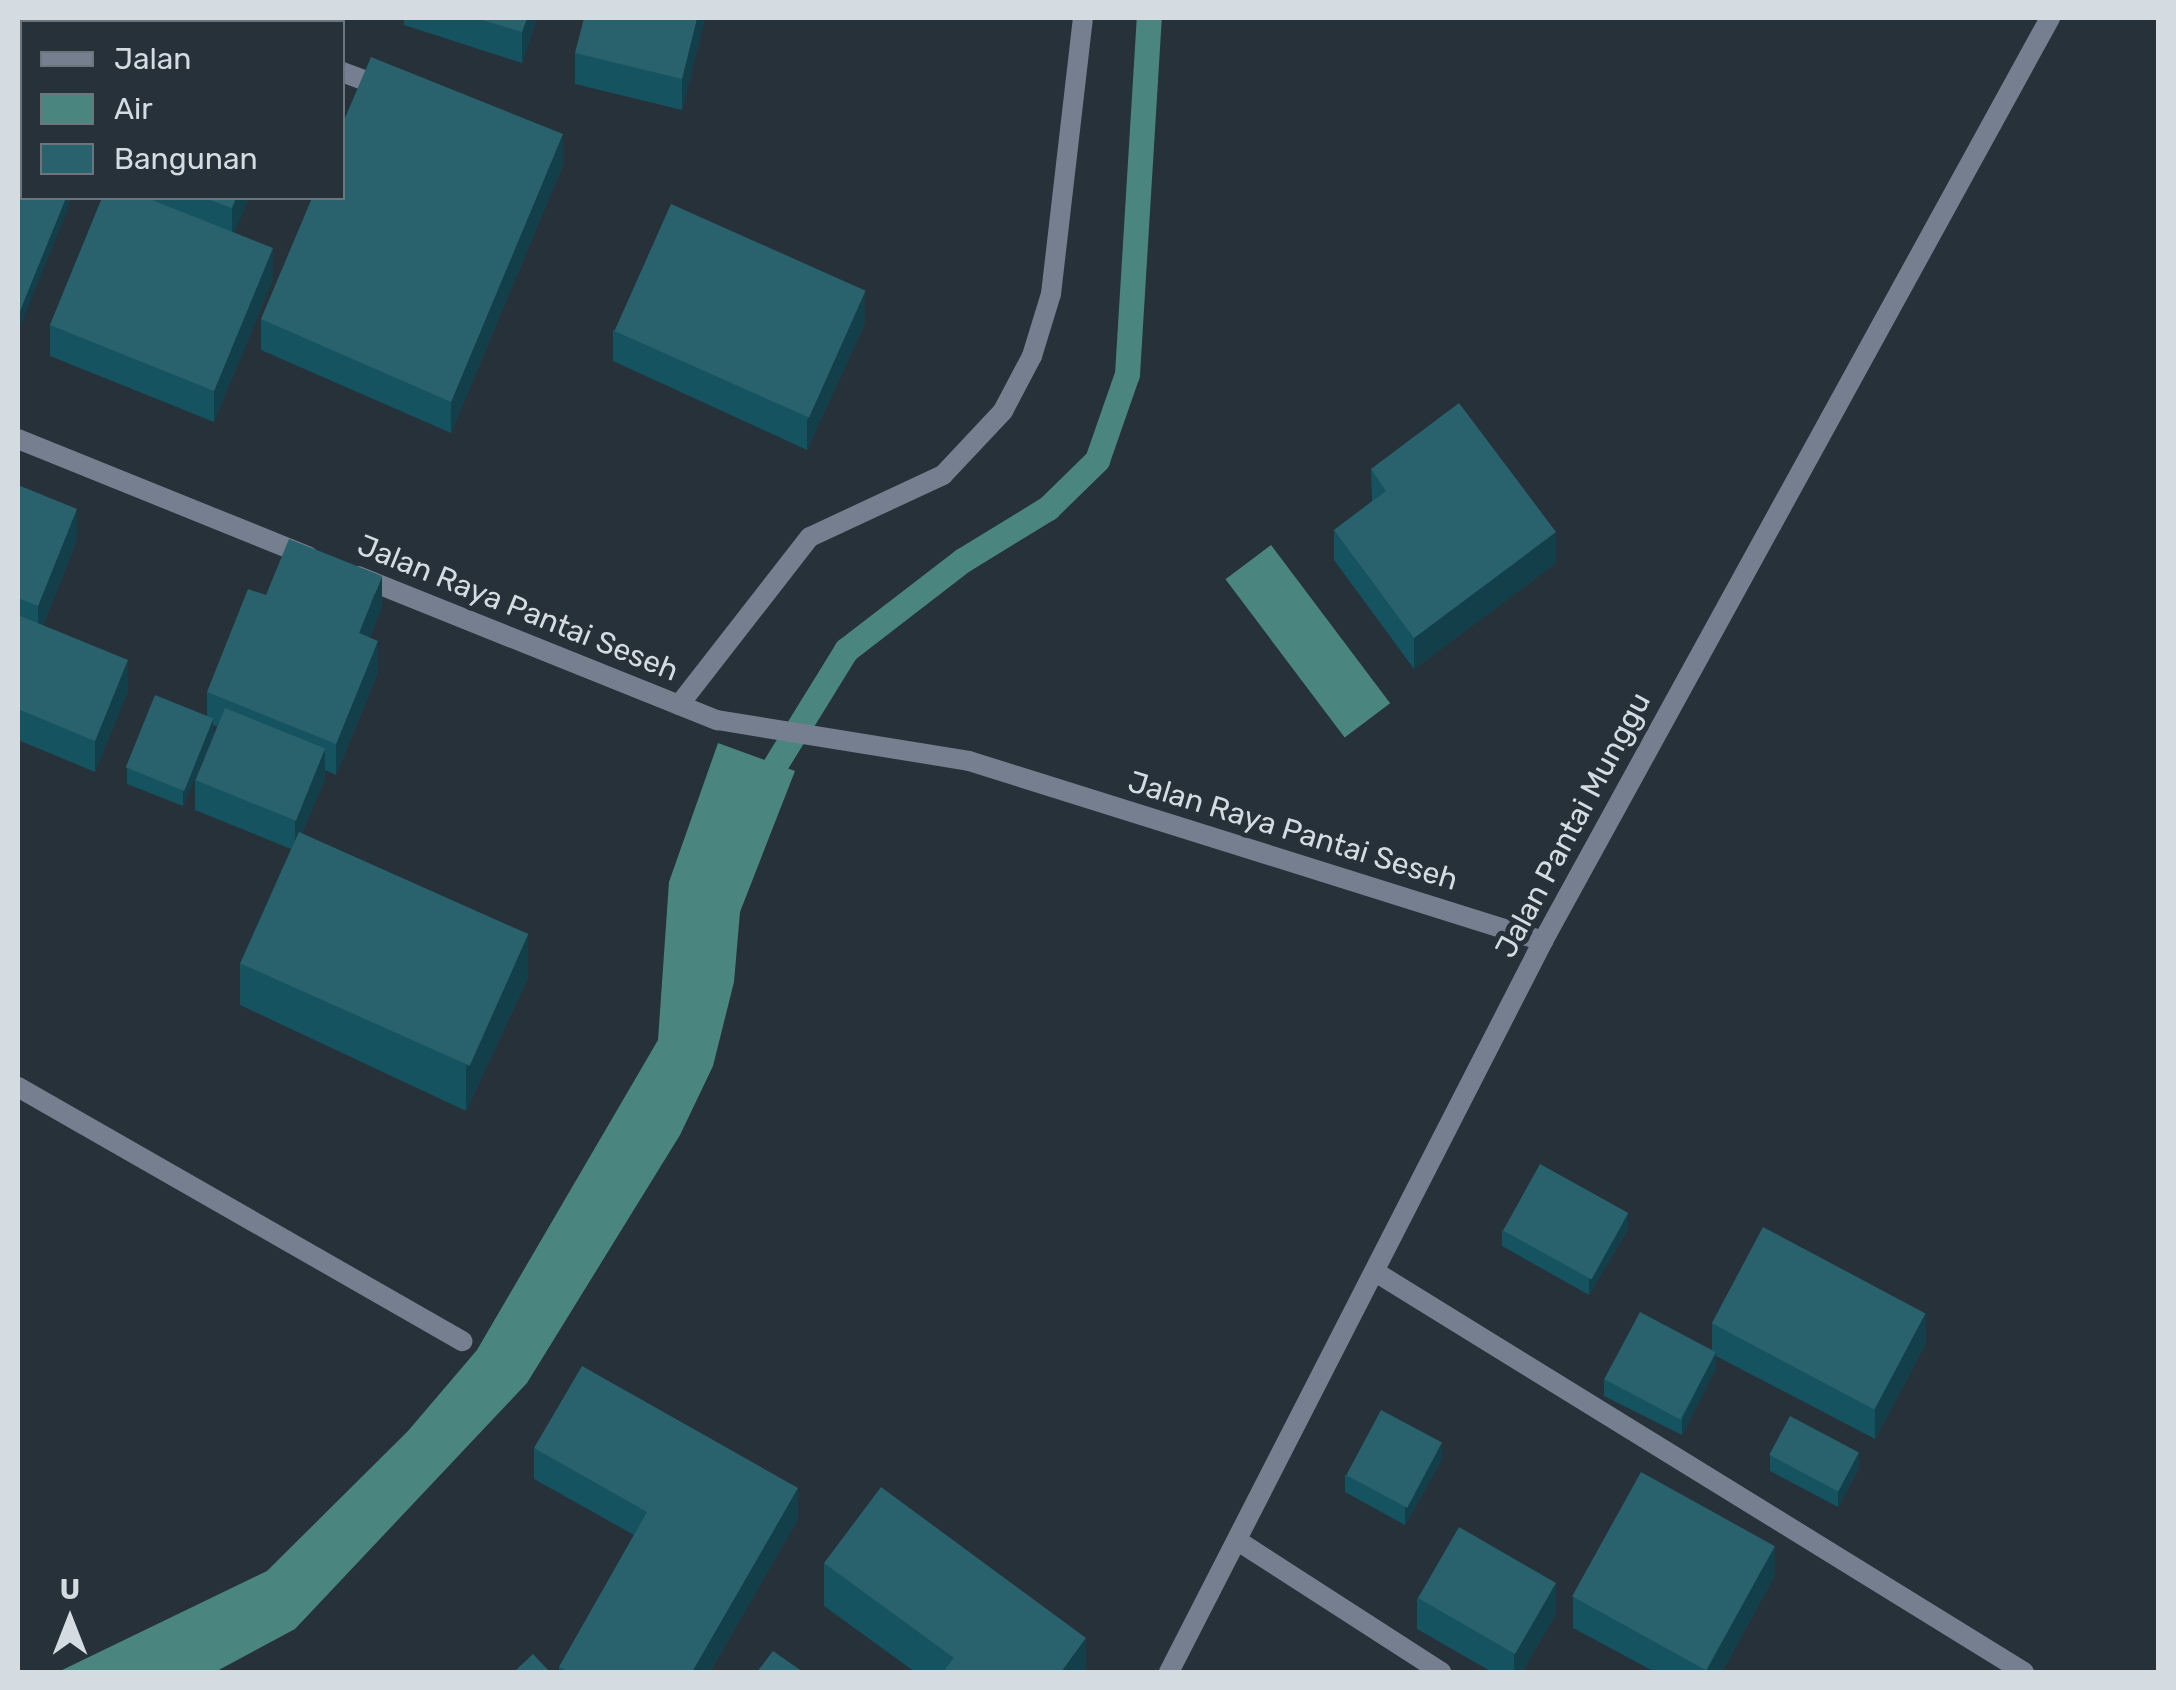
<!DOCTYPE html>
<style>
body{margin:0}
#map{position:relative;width:2176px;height:1690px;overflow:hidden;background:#263139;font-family:Rubik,sans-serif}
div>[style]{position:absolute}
.water>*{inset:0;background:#4a867f;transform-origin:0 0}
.stream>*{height:25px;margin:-12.5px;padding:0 12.5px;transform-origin:12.5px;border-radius:12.5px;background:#4a867f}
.minor>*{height:20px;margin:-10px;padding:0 10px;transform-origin:10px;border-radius:10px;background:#767f90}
.wall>*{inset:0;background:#14535f}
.shaded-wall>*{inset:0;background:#133f4a}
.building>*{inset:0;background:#29626d;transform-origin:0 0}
span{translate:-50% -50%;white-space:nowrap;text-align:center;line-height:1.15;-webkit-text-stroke:10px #263139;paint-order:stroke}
.street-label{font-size:30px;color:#d5dce1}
.frame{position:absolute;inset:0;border:20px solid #d5dce1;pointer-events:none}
.legend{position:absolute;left:20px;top:20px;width:325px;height:180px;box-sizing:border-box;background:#263139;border:2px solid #6c757c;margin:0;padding:12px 18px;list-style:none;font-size:30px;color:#d5dce1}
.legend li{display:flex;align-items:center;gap:20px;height:50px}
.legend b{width:50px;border:2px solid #6c757c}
.north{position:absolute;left:20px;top:1570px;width:100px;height:100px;-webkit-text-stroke:8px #263139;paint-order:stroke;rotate:0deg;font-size:28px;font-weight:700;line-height:40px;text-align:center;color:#d5dce1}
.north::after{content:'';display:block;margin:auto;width:35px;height:45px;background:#d5dce1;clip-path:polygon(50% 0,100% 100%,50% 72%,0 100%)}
</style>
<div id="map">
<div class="water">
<i style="left:1271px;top:545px;width:198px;height:57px;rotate:53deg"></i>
<i style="clip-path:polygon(718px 743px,795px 771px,740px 912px,734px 982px,713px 1066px,680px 1135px,527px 1383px,295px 1629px,215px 1672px,58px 1672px,267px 1571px,408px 1431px,477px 1350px,658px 1040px,669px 882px)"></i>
</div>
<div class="stream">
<i style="left:759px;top:791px;width:166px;rotate:-58.3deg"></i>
<i style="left:846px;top:650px;width:148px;rotate:-37.6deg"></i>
<i style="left:963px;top:560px;width:100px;rotate:-31.5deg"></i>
<i style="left:1048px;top:508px;width:69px;rotate:-44.4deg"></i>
<i style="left:1097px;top:460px;width:91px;rotate:-70.8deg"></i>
<i style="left:1127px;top:374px;width:357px;rotate:-86.5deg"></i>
</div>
<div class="minor">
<i style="left:189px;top:18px;width:15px;rotate:16deg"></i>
<i style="left:342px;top:72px;width:49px;rotate:20.3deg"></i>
<i style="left:18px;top:439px;width:313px;rotate:22deg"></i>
<i style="left:358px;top:576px;width:387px;rotate:21.9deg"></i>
<i style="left:717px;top:720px;width:255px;rotate:9.2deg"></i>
<i style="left:969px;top:761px;width:602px;rotate:17.41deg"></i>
<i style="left:679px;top:705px;width:213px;rotate:-52.1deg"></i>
<i style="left:810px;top:537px;width:147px;rotate:-25deg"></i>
<i style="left:943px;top:475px;width:88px;rotate:-46.8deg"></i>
<i style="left:1003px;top:411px;width:62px;rotate:-62.2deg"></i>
<i style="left:1032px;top:356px;width:65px;rotate:-73deg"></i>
<i style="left:1051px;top:294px;width:278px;rotate:-83.4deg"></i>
<i style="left:18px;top:1087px;width:512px;rotate:29.77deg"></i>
<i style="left:1377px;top:1273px;width:760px;rotate:31.66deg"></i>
<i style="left:1238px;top:1541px;width:242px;rotate:32.8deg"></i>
<i style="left:1169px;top:1672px;width:821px;rotate:-62.9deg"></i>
<i style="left:1543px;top:941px;width:1053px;rotate:-61.22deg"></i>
</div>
<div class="wall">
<i style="clip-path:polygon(275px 18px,309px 18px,308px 22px,294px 22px)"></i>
<i style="clip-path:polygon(404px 18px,537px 18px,522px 63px,404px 25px)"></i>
<i style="clip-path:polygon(705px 18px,682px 110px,575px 84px,575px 53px)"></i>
<i style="clip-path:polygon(563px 165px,451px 433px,261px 350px,261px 319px)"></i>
<i style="clip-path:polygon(102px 198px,249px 198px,234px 232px,273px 279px,214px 422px,50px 356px,50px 325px)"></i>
<i style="clip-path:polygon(865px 323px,807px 450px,613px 361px,613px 330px)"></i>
<i style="clip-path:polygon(1371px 469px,1556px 563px,1414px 669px,1334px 560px,1334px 530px,1372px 501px)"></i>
<i style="clip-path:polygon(18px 485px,77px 540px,43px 625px,128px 691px,95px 772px,18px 740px)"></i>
<i style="clip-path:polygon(266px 595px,382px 607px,370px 637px,378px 672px,336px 775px,325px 770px,325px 779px,302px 833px,528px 978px,466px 1111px,240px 1005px,240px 963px,291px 849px,195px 810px,195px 780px,217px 727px,213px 725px,213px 735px,183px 806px,127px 784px,127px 768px,207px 716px,207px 692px)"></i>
<i style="clip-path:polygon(1628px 1229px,1589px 1295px,1502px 1246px,1502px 1230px)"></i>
<i style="clip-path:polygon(1712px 1323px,1926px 1343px,1875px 1439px,1716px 1356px,1716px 1368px,1682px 1435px,1604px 1396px,1604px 1379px,1712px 1350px)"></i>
<i style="clip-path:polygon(534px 1448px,798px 1519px,710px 1672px,559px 1672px,559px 1667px,634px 1535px,534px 1479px)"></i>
<i style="clip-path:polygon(1770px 1455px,1859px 1468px,1838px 1507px,1770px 1471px)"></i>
<i style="clip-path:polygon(1442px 1459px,1405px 1525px,1345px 1492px,1345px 1475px)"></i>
<i style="clip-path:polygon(824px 1563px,1086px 1672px,915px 1672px,824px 1606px)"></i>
<i style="clip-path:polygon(1775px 1575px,1722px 1672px,1655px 1672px,1573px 1628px,1573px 1597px)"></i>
<i style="clip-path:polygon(1417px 1598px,1556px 1614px,1522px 1672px,1492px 1672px,1417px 1629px)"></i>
</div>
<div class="shaded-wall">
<i style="clip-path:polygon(527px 18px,537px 18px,522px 63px,522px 32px)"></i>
<i style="clip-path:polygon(697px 18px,705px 18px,682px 110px,682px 79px)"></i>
<i style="clip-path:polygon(22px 78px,22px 109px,18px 121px,18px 90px)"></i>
<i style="clip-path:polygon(563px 134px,563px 165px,451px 433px,451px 402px)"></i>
<i style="clip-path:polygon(66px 198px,69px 198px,69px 206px,18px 332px,18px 316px)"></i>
<i style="clip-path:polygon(236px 198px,249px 198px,232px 239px,232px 208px)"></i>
<i style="clip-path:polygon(273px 248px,273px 279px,214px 422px,214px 391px)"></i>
<i style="clip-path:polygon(865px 292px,865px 323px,807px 450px,807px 420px)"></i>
<i style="clip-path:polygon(77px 509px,77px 540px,38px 637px,38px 606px)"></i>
<i style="clip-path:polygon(1556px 532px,1556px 563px,1414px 669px,1414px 638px)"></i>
<i style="clip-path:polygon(382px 576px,382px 607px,359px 663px,359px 633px)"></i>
<i style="clip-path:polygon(378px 641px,378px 672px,336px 775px,336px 744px)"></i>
<i style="clip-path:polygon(128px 660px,128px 691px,95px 772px,95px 741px)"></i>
<i style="clip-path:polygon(213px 719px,213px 735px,183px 806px,183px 790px)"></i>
<i style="clip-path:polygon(325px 748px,325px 779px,295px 850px,295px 819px)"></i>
<i style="clip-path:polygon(528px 935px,528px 978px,466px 1111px,466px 1068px)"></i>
<i style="clip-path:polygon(1628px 1213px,1628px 1229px,1589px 1295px,1589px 1279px)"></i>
<i style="clip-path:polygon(1926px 1312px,1926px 1343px,1875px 1439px,1875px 1409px)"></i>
<i style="clip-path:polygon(1716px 1352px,1716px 1368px,1682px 1435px,1682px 1419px)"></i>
<i style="clip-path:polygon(1442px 1442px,1442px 1459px,1405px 1525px,1405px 1508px)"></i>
<i style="clip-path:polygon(1859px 1452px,1859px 1468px,1838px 1507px,1838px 1491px)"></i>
<i style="clip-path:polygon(798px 1488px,798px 1519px,710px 1672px,692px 1672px)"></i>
<i style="clip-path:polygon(1775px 1545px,1775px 1575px,1722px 1672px,1707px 1672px,1707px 1670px)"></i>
<i style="clip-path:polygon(1556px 1583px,1556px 1614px,1522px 1672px,1514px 1672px,1514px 1655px)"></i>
<i style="clip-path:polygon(1086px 1638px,1086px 1672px,1061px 1672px)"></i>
</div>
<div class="building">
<i style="clip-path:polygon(476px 18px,527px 18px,522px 32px)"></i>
<i style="clip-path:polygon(584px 18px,697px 18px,682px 79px,575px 53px)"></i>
<i style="clip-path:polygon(18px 44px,22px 46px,22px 78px,18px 90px)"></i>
<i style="clip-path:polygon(371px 57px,563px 134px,451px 402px,261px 319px,312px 198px,342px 198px,342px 125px)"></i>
<i style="clip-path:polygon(18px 169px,22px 171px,22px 198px,66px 198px,18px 316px)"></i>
<i style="clip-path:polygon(102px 198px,147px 198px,273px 248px,214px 391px,50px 325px)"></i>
<i style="clip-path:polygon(205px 198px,236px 198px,232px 208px)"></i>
<i style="left:671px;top:204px;width:213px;height:139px;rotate:24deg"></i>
<i style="clip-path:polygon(1459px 403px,1556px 532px,1414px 638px,1334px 530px,1386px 491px,1371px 469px)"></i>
<i style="clip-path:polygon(18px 485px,77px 509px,38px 606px,18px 598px)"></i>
<i style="clip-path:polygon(289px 539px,382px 576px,359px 633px,378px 641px,336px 744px,207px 692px,248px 589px,266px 595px)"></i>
<i style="clip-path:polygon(18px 615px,128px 660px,95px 741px,18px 709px)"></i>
<i style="left:155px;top:695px;width:63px;height:78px;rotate:22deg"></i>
<i style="left:225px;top:708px;width:108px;height:78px;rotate:22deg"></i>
<i style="left:299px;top:832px;width:251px;height:144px;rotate:24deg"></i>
<i style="left:1540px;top:1164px;width:101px;height:76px;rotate:29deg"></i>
<i style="left:1763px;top:1227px;width:184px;height:109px;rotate:28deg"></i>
<i style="left:1640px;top:1312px;width:86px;height:76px;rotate:28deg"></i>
<i style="clip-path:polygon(582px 1366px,798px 1488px,692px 1672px,569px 1672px,559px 1667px,647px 1512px,534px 1448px)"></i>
<i style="left:1381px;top:1410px;width:69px;height:74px;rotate:28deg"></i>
<i style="left:1790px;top:1416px;width:78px;height:44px;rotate:28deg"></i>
<i style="left:1641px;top:1472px;width:153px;height:142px;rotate:29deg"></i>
<i style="clip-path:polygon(881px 1487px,1086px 1638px,1061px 1672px,943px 1672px,954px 1658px,824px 1563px)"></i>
<i style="left:1459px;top:1527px;width:112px;height:82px;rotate:30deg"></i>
<i style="clip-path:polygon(773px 1651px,803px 1672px,757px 1672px)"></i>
<i style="clip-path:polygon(533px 1654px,550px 1672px,514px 1672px)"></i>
</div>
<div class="street-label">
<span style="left:518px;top:608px;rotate:22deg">Jalan Raya Pantai Seseh</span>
<span style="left:1573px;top:825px;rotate:-62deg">Jalan Pantai Munggu</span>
<span style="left:1293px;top:831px;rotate:17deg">Jalan Raya Pantai Seseh</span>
</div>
<div class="frame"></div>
<ul class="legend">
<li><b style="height:12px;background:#767f90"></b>Jalan</li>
<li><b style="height:28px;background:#4a867f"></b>Air</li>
<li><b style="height:28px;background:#29626d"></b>Bangunan</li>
</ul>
<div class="north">U</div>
</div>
